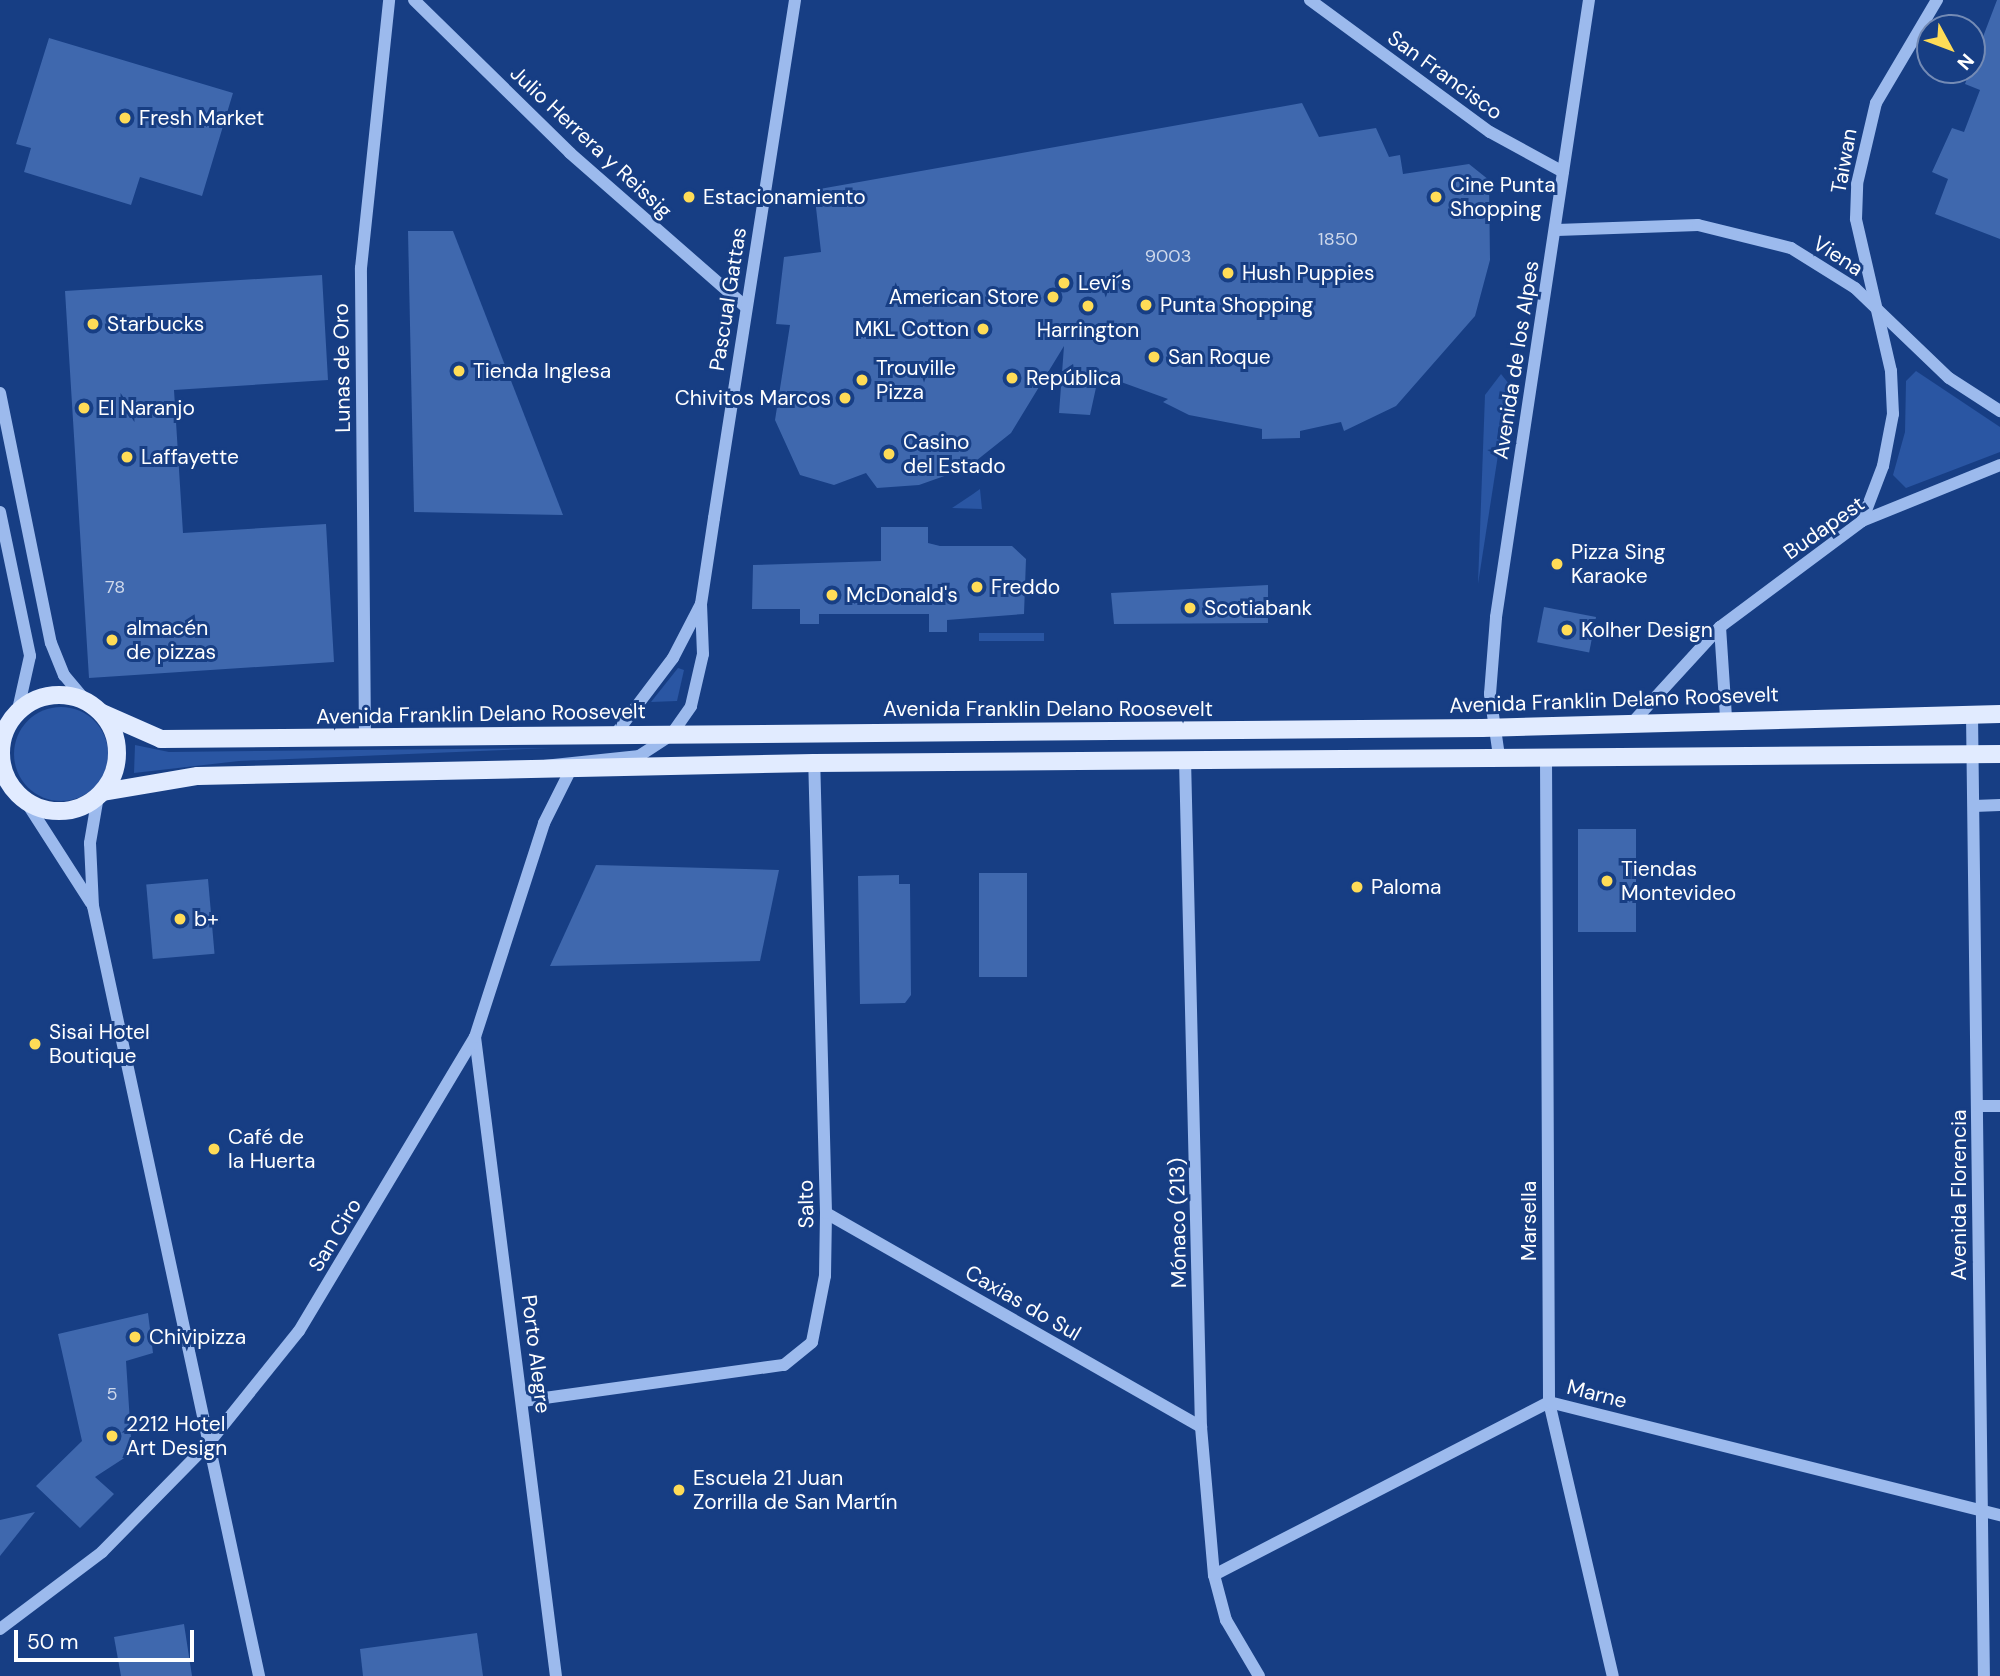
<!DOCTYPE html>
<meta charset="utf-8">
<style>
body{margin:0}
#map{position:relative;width:2000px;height:1676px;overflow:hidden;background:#173e84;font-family:"DM Sans",sans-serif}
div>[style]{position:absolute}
.green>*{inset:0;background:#2a56a3;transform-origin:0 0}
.round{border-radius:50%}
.building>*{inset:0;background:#3f68ae;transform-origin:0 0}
.minor>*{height:12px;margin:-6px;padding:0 6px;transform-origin:6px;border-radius:6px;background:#9cbaed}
.major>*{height:18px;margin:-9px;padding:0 9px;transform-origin:9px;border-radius:9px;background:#e1ebff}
.major>.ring{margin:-9px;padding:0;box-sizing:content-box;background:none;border:18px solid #e1ebff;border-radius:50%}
.dots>*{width:19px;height:19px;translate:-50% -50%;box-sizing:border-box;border:4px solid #173e84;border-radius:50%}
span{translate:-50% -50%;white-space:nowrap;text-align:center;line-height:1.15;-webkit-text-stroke:6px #173e84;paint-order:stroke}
.number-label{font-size:18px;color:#cfd9eb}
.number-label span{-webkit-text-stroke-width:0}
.street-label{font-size:21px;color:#fff}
.poi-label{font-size:21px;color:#fff}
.left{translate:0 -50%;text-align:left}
.right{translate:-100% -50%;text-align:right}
.north{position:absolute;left:1916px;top:14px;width:70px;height:70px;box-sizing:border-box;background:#173e84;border:2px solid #748bb5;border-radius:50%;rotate:131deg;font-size:19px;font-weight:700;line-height:28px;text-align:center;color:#fff}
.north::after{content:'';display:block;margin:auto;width:24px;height:32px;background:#ffdc57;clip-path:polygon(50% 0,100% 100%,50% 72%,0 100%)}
.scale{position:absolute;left:14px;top:1630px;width:180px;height:32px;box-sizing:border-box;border:4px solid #fff;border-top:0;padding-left:9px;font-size:21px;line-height:24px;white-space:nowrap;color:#fff;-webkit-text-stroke:5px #173e84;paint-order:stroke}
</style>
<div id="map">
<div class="green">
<i style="clip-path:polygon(1916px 371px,2000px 427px,2000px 452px,1906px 488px,1893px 475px,1905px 432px,1906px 381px)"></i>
<i style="clip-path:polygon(1501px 374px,1509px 384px,1478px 584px,1485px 395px)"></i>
<i style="clip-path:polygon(980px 489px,982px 509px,952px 508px,973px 494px)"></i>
<i style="left:1044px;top:633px;width:8px;height:65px;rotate:90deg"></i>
<i style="clip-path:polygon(678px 668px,684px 670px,677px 701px,651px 702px)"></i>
<i class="round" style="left:14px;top:707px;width:94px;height:94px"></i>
<i style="clip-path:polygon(135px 745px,169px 752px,552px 748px,239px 761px,134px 773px)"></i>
</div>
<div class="building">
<i style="clip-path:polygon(1997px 0,2000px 0,2000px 239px,1935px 214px,1948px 179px,1932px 172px,1952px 128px,1964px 132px,1980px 90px,1965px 84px)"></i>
<i style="clip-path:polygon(49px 38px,233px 93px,202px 196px,140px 177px,131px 205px,24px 172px,31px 148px,16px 144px)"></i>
<i style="clip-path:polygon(1302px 103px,1319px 137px,1376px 128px,1389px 157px,1400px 155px,1403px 174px,1469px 164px,1489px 180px,1490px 260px,1475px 316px,1396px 406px,1344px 431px,1341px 422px,1300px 431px,1300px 438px,1262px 439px,1262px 429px,1189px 415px,1163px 402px,1168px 399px,1099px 374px,1090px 415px,1059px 413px,1064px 346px,1011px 433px,967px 468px,919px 485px,877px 488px,866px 473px,834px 485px,800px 475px,775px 420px,790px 325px,776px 324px,784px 257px,821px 252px,814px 190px)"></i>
<i style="clip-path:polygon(408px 231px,453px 231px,563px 515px,414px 512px)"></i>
<i style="clip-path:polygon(322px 275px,328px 380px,174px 390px,183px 533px,326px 524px,334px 662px,89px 678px,65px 291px)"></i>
<i style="clip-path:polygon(881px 527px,928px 527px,928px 543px,940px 546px,1012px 546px,1026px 559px,1024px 614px,947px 620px,947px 632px,929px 632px,929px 614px,819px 614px,819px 624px,800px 624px,800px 609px,752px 609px,753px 565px,881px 561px)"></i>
<i style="clip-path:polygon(1268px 585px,1268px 623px,1114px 624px,1111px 593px)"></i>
<i style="left:1544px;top:607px;width:53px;height:36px;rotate:11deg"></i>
<i style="left:1636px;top:829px;width:103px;height:58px;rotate:90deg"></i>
<i style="clip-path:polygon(596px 865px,779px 870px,760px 961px,550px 966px)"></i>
<i style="left:979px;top:873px;width:48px;height:104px"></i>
<i style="clip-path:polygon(899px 875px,899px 884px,910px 884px,911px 995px,905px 1003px,860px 1004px,858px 876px)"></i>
<i style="left:208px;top:879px;width:75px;height:62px;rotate:85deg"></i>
<i style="clip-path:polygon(148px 1313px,153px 1353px,126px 1361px,132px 1453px,95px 1477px,114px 1494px,80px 1528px,36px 1486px,82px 1441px,58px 1334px)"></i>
<i style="clip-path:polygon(35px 1512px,0 1556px,0 1520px)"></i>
<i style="clip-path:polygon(184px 1624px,192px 1676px,121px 1676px,114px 1637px)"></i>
<i style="clip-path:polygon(477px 1633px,483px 1676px,363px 1676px,360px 1649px)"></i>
</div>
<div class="minor">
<i style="left:414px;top:0;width:219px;rotate:44.4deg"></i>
<i style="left:570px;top:153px;width:234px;rotate:41.2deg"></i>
<i style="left:1310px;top:0;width:223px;rotate:36.3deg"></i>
<i style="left:1490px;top:132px;width:83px;rotate:28.7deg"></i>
<i style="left:1557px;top:230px;width:141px;rotate:-2deg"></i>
<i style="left:1698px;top:225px;width:96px;rotate:13.9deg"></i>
<i style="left:1791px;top:248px;width:75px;rotate:32deg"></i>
<i style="left:1855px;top:288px;width:130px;rotate:43.8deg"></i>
<i style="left:1949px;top:378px;width:61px;rotate:32.9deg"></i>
<i style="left:0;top:393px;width:255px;rotate:78.5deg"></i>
<i style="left:51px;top:643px;width:35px;rotate:68deg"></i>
<i style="left:64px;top:675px;width:35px;rotate:50deg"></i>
<i style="left:0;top:512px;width:147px;rotate:78.2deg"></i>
<i style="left:30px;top:656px;width:59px;rotate:102.6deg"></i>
<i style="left:1862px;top:521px;width:59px;rotate:-69.1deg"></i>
<i style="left:1883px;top:466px;width:53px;rotate:-79.1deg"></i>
<i style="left:1893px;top:414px;width:43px;rotate:-92.7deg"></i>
<i style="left:1891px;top:371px;width:156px;rotate:-103deg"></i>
<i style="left:1856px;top:219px;width:35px;rotate:-88deg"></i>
<i style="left:1857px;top:184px;width:83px;rotate:-76.8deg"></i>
<i style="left:1876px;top:103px;width:120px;rotate:-59.4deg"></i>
<i style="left:1720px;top:627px;width:91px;rotate:86.2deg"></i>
<i style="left:1972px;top:714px;width:962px;rotate:89.29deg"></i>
<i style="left:1632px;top:723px;width:130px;rotate:-47.5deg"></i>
<i style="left:1720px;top:627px;width:177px;rotate:-36.7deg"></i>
<i style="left:1862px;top:521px;width:149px;rotate:-22.1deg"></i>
<i style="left:614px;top:736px;width:98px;rotate:-52.9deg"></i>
<i style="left:673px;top:658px;width:61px;rotate:-62.6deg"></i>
<i style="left:365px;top:738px;width:470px;rotate:-90.5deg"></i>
<i style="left:361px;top:268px;width:269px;rotate:-84deg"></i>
<i style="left:1499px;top:756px;width:63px;rotate:-98.3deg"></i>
<i style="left:1490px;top:694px;width:77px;rotate:-85.5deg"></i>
<i style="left:1496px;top:617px;width:624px;rotate:-81.43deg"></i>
<i style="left:1546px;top:758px;width:644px;rotate:89.73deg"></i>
<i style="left:1549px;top:1402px;width:281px;rotate:76.9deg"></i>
<i style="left:1185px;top:759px;width:668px;rotate:88.63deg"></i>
<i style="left:1201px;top:1427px;width:149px;rotate:85deg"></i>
<i style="left:1214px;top:1575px;width:47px;rotate:75.1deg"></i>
<i style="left:1226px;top:1620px;width:65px;rotate:59.5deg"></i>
<i style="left:544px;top:766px;width:96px;rotate:-6deg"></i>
<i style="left:639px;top:756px;width:38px;rotate:-33deg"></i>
<i style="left:671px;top:735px;width:35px;rotate:-55deg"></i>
<i style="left:691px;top:706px;width:53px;rotate:-77deg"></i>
<i style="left:703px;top:654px;width:50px;rotate:-92.3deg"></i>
<i style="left:701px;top:604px;width:87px;rotate:-81.4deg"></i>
<i style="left:714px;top:518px;width:524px;rotate:-81.11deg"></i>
<i style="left:98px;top:796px;width:48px;rotate:99.7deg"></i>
<i style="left:90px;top:843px;width:63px;rotate:87.3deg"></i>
<i style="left:93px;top:906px;width:788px;rotate:77.83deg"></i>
<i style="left:25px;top:800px;width:122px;rotate:57.3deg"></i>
<i style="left:1974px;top:806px;width:26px;rotate:-2deg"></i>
<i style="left:475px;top:1037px;width:644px;rotate:82.78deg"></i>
<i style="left:1979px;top:1106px;width:21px"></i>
<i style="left:826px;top:1213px;width:432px;rotate:29.7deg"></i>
<i style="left:523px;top:1401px;width:263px;rotate:-7.9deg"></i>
<i style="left:784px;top:1365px;width:36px;rotate:-39deg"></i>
<i style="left:812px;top:1342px;width:67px;rotate:-78.9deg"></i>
<i style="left:825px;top:1276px;width:63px;rotate:-89.1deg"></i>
<i style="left:826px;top:1213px;width:450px;rotate:-91.5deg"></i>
<i style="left:1214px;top:1575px;width:377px;rotate:-27.3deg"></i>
<i style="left:1549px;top:1402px;width:465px;rotate:14.1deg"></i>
<i style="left:0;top:1629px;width:128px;rotate:-37deg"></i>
<i style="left:102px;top:1552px;width:151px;rotate:-45.5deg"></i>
<i style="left:208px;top:1444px;width:145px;rotate:-51.2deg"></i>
<i style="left:299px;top:1331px;width:343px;rotate:-59.1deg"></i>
<i style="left:475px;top:1037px;width:225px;rotate:-72.1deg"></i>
<i style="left:544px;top:823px;width:58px;rotate:-63.4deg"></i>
</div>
<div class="major">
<i class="ring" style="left:1px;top:695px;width:98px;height:98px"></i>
<i style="left:102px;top:713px;width:64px;rotate:23.8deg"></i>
<i style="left:161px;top:739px;width:1321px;rotate:-0.48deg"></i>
<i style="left:1482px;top:728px;width:518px;rotate:-1.55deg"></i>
<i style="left:103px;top:792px;width:96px;rotate:-9.6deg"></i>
<i style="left:198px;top:776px;width:616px;rotate:-1.21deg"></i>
<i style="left:814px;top:763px;width:1186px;rotate:-0.43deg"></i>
</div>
<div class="dots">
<i style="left:125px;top:118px;background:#ffdc57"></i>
<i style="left:689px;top:197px;background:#ffdc57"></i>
<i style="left:1436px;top:197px;background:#ffdc57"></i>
<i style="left:1228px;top:273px;background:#ffdc57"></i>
<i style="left:1064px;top:283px;background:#ffdc57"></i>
<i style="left:1053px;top:297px;background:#ffdc57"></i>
<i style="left:1146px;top:305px;background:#ffdc57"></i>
<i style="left:1088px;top:306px;background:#ffdc57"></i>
<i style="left:93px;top:324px;background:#ffdc57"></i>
<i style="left:983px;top:329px;background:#ffdc57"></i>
<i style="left:1154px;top:357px;background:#ffdc57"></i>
<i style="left:459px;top:371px;background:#ffdc57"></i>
<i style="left:1012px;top:378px;background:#ffdc57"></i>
<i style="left:862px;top:380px;background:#ffdc57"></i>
<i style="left:845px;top:398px;background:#ffdc57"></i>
<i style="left:84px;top:408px;background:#ffdc57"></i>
<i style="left:889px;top:454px;background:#ffdc57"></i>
<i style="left:127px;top:457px;background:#ffdc57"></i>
<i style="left:1557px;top:564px;background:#ffdc57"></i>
<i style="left:977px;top:587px;background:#ffdc57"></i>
<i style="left:832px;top:595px;background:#ffdc57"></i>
<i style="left:1190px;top:608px;background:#ffdc57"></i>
<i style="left:1567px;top:630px;background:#ffdc57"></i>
<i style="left:112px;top:640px;background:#ffdc57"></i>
<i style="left:1607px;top:881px;background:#ffdc57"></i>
<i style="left:1357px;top:887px;background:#ffdc57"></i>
<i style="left:180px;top:919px;background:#ffdc57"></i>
<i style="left:35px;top:1044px;background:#ffdc57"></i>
<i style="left:214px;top:1149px;background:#ffdc57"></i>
<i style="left:135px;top:1337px;background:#ffdc57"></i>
<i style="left:112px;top:1436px;background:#ffdc57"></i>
<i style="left:679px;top:1490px;background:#ffdc57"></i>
</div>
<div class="number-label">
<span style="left:1338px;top:239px">1850</span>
<span style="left:1168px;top:256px">9003</span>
<span style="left:115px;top:587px">78</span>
<span style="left:112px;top:1394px">5</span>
</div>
<div class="street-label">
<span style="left:1445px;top:75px;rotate:36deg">San Francisco</span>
<span style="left:591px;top:142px;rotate:43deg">Julio Herrera y Reissig</span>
<span style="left:1844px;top:161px;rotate:-80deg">Taiwan</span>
<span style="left:1838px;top:256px;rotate:33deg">Viena</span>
<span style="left:728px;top:299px;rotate:-81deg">Pascual Gattas</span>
<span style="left:1516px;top:360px;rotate:-81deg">Avenida de los Alpes</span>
<span style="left:342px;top:368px;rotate:-91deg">Lunas de Oro</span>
<span style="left:1824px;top:528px;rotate:-35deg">Budapest</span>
<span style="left:1614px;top:700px;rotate:-2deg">Avenida Franklin Delano Roosevelt</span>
<span style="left:1048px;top:709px">Avenida Franklin Delano Roosevelt</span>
<span style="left:481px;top:714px;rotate:-1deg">Avenida Franklin Delano Roosevelt</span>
<span style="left:1959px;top:1195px;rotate:-90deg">Avenida Florencia</span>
<span style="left:806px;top:1204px;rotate:-91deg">Salto</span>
<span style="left:1529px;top:1221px;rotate:-90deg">Marsella</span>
<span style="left:1178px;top:1223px;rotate:-91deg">Mónaco (213)</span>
<span style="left:335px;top:1235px;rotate:-59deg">San Ciro</span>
<span style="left:1023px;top:1303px;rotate:30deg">Caxias do Sul</span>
<span style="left:536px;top:1354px;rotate:83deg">Porto Alegre</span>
<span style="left:1597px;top:1394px;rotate:14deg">Marne</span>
</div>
<div class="poi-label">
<span class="left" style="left:139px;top:118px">Fresh Market</span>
<span class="left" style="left:1450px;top:197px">Cine Punta<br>Shopping</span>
<span class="left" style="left:703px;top:197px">Estacionamiento</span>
<span class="left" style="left:1242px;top:273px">Hush Puppies</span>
<span class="left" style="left:1078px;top:283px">Levi´s</span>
<span class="right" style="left:1039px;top:297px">American Store</span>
<span class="left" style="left:1160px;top:305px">Punta Shopping</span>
<span class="left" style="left:107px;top:324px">Starbucks</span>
<span class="right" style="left:969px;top:329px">MKL Cotton</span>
<span style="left:1088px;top:330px">Harrington</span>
<span class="left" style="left:1168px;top:357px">San Roque</span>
<span class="left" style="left:876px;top:380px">Trouville<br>Pizza</span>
<span class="left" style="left:473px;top:371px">Tienda Inglesa</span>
<span class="left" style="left:1026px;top:378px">República</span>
<span class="right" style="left:831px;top:398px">Chivitos Marcos</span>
<span class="left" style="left:98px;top:408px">El Naranjo</span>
<span class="left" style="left:903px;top:454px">Casino<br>del Estado</span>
<span class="left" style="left:141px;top:457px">Laffayette</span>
<span class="left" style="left:1571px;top:564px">Pizza Sing<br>Karaoke</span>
<span class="left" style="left:991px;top:587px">Freddo</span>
<span class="left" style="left:846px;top:595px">McDonald's</span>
<span class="left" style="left:1204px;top:608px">Scotiabank</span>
<span class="left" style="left:126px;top:640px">almacén<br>de pizzas</span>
<span class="left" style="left:1581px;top:630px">Kolher Design</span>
<span class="left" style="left:1621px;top:881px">Tiendas<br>Montevideo</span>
<span class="left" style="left:1371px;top:887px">Paloma</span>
<span class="left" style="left:194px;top:919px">b+</span>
<span class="left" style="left:49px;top:1044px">Sisai Hotel<br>Boutique</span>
<span class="left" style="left:228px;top:1149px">Café de<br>la Huerta</span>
<span class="left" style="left:149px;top:1337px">Chivipizza</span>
<span class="left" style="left:126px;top:1436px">2212 Hotel<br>Art Design</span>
<span class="left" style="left:693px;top:1490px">Escuela 21 Juan<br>Zorrilla de San Martín</span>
</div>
<div class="north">N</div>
<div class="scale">50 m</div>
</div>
